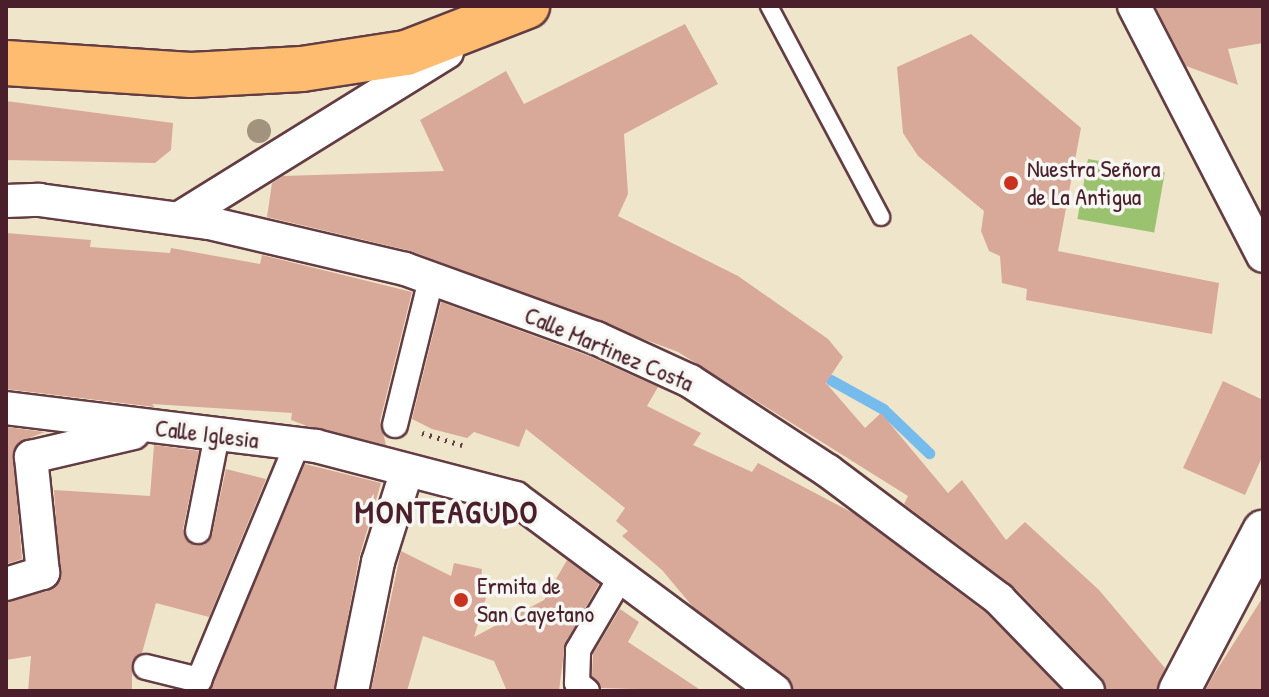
<!DOCTYPE html>
<meta charset="utf-8">
<style>
body{margin:0}
#map{position:relative;width:1269px;height:697px;overflow:hidden;background:#efe5ca;font-family:"Patrick Hand",sans-serif}
div>[style]{position:absolute}
.green>*{inset:0;background:#9bc36f;transform-origin:0 0}
.stream>*{height:11px;margin:-5.5px;padding:0 5.5px;transform-origin:5.5px;border-radius:5.5px;background:#75bbec}
.building>*{inset:0;background:#d8a999}
.path>*{height:5px;margin-top:-2.5px;transform-origin:0;background:repeating-linear-gradient(90deg,#633d43 0 2px,transparent 0 8px)}
.roads{filter:drop-shadow(2px 0 #633d43) drop-shadow(-2px 0 #633d43) drop-shadow(0 2px #633d43) drop-shadow(0 -2px #633d43)}
.service>*{height:16px;margin:-8px;padding:0 8px;transform-origin:8px;border-radius:8px;background:#fff}
.pedestrian>*{height:24px;margin:-12px;padding:0 12px;transform-origin:12px;border-radius:12px;background:#fff}
.minor>*{height:32px;margin:-16px;padding:0 16px;transform-origin:16px;border-radius:16px;background:#fff}
.tertiary>*{height:40px;margin:-20px;padding:0 20px;transform-origin:20px;border-radius:20px;background:#fff}
.primary>*{height:44px;margin:-22px;padding:0 22px;transform-origin:22px;border-radius:22px;background:#fdbc70}
.trees>*{width:24px;height:24px;margin:-12px;border-radius:50%;background:#a1937e}
.dots>*{width:22px;height:22px;translate:-50% -50%;box-sizing:border-box;border:4px solid #f6f6f2;border-radius:50%}
span{translate:-50% -50%;white-space:nowrap;text-align:center;line-height:1.15;-webkit-text-stroke:7px #f6f6f2;paint-order:stroke}
.poi-label{font-size:24px;color:#4a1f2b}
.left{translate:0 -50%;text-align:left}
.street-label{font-size:24px;color:#4a1f2b}
.district-label{font-size:32px;color:#4a1f2b;font-weight:700;letter-spacing:2px}
.frame{position:absolute;inset:0;border:8px solid #4a1f2b;pointer-events:none}
</style>
<div id="map">
<div class="green">
<i style="left:1088px;top:159px;width:78px;height:61px;rotate:10deg"></i>
</div>
<div class="stream">
<i style="left:831px;top:380px;width:60px;rotate:29.1deg"></i>
<i style="left:883px;top:409px;width:64px;rotate:43.7deg"></i>
</div>
<div class="building">
<i style="clip-path:polygon(1155px 6px,1263px 6px,1263px 43px,1228px 49px,1238px 85px,1186px 66px)"></i>
<i style="clip-path:polygon(685px 24px,718px 84px,624px 134px,628px 194px,618px 216px,738px 276px,828px 339px,843px 357px,826px 383px,865px 428px,881px 413px,948px 493px,962px 480px,1006px 540px,1025px 522px,1099px 590px,1165px 668px,1156px 691px,1106px 691px,1102px 678px,1013px 586px,904px 504px,908px 496px,678px 352px,411px 251px,267px 217px,272px 183px,283px 176px,444px 171px,420px 120px,506px 71px,524px 104px)"></i>
<i style="clip-path:polygon(971px 34px,1081px 128px,1058px 251px,1219px 283px,1212px 334px,1026px 300px,1027px 289px,1002px 283px,1000px 256px,989px 251px,981px 231px,984px 211px,918px 156px,903px 133px,897px 67px)"></i>
<i style="clip-path:polygon(6px 101px,173px 123px,171px 150px,155px 163px,6px 160px)"></i>
<i style="clip-path:polygon(6px 233px,91px 240px,90px 247px,170px 253px,171px 248px,260px 264px,262px 255px,412px 292px,380px 421px,386px 445px,307px 426px,291px 420px,292px 413px,152px 404px,155px 407px,6px 389px)"></i>
<i style="clip-path:polygon(441px 302px,589px 356px,658px 387px,647px 406px,701px 433px,693px 445px,752px 472px,758px 463px,853px 513px,986px 613px,1062px 691px,794px 691px,786px 676px,693px 607px,662px 570px,622px 536px,628px 531px,616px 521px,625px 508px,526px 429px,519px 447px,474px 432px,467px 438px,432px 429px,412px 419px)"></i>
<i style="clip-path:polygon(1223px 381px,1263px 400px,1263px 455px,1245px 495px,1183px 468px)"></i>
<i style="clip-path:polygon(6px 427px,45px 432px,19px 442px,13px 451px,22px 559px,6px 564px)"></i>
<i style="clip-path:polygon(154px 445px,199px 451px,183px 529px,194px 545px,204px 545px,212px 535px,226px 469px,266px 479px,209px 617px,156px 603px,142px 653px,132px 663px,132px 691px,28px 691px,31px 656px,6px 660px,6px 602px,48px 591px,60px 580px,54px 490px,150px 496px)"></i>
<i style="clip-path:polygon(305px 464px,381px 483px,359px 558px,334px 691px,209px 691px)"></i>
<i style="clip-path:polygon(401px 551px,451px 576px,454px 563px,482px 569px,480px 589px,488px 591px,474px 637px,544px 600px,567px 560px,599px 584px,565px 643px,559px 691px,507px 691px,494px 661px,423px 636px,407px 691px,371px 691px)"></i>
<i style="clip-path:polygon(1263px 597px,1263px 691px,1205px 691px,1213px 676px)"></i>
<i style="clip-path:polygon(620px 609px,639px 622px,628px 642px,702px 691px,601px 688px,592px 676px,593px 654px)"></i>
</div>
<div class="path">
<i style="left:422px;top:433px;width:42px;rotate:16.7deg"></i>
</div>
<div class="roads">
<div class="service">
<i style="left:769px;top:6px;width:239px;rotate:62deg"></i>
</div>
<div class="pedestrian">
<i style="left:395px;top:425px;width:150px;rotate:-76.1deg"></i>
<i style="left:198px;top:531px;width:98px;rotate:-78.8deg"></i>
<i style="left:146px;top:667px;width:55px;rotate:13.8deg"></i>
<i style="left:199px;top:680px;width:256px;rotate:-67.4deg"></i>
<i style="left:587px;top:691px;width:13px;rotate:-141deg"></i>
<i style="left:577px;top:683px;width:33px;rotate:-88deg"></i>
<i style="left:578px;top:650px;width:85px;rotate:-59.5deg"></i>
</div>
<div class="minor">
<i style="left:1134px;top:6px;width:281px;rotate:62.7deg"></i>
<i style="left:6px;top:201px;width:33px;rotate:-2deg"></i>
<i style="left:39px;top:200px;width:172px;rotate:7.7deg"></i>
<i style="left:209px;top:223px;width:201px;rotate:13.2deg"></i>
<i style="left:405px;top:269px;width:203px;rotate:19.9deg"></i>
<i style="left:596px;top:338px;width:103px;rotate:24.6deg"></i>
<i style="left:690px;top:381px;width:165px;rotate:33.1deg"></i>
<i style="left:828px;top:471px;width:214px;rotate:36.8deg"></i>
<i style="left:999px;top:599px;width:128px;rotate:45.9deg"></i>
<i style="left:181px;top:217px;width:313px;rotate:-31.8deg"></i>
<i style="left:6px;top:408px;width:312px;rotate:7deg"></i>
<i style="left:316px;top:446px;width:206px;rotate:14.6deg"></i>
<i style="left:515px;top:498px;width:324px;rotate:36.6deg"></i>
<i style="left:6px;top:584px;width:39px;rotate:-17deg"></i>
<i style="left:43px;top:573px;width:117px;rotate:-95.9deg"></i>
<i style="left:31px;top:457px;width:105px;rotate:-13.2deg"></i>
<i style="left:352px;top:691px;width:132px;rotate:-78.6deg"></i>
<i style="left:378px;top:562px;width:96px;rotate:-72.5deg"></i>
</div>
<div class="tertiary">
<i style="left:1179px;top:691px;width:181px;rotate:-62.3deg"></i>
</div>
<div class="primary">
<i style="left:6px;top:63px;width:185px;rotate:3.7deg"></i>
<i style="left:191px;top:75px;width:111px;rotate:-3.1deg"></i>
<i style="left:302px;top:69px;width:105px;rotate:-8.7deg"></i>
<i style="left:406px;top:53px;width:130px;rotate:-21.2deg"></i>
</div>
</div>
<div class="trees">
<i style="left:259px;top:131px"></i>
</div>
<div class="dots">
<i style="left:1011px;top:183px;background:#c8321e"></i>
<i style="left:461px;top:600px;background:#c8321e"></i>
</div>
<div class="poi-label">
<span class="left" style="left:1027px;top:183px">Nuestra Señora<br>de La Antigua</span>
<span class="left" style="left:477px;top:600px">Ermita de<br>San Cayetano</span>
</div>
<div class="street-label">
<span style="left:609px;top:349px;rotate:23deg">Calle Martinez Costa</span>
<span style="left:207px;top:434px;rotate:7deg">Calle Iglesia</span>
</div>
<div class="district-label">
<span style="left:447px;top:512px">MONTEAGUDO</span>
</div>
<div class="frame"></div>
</div>
